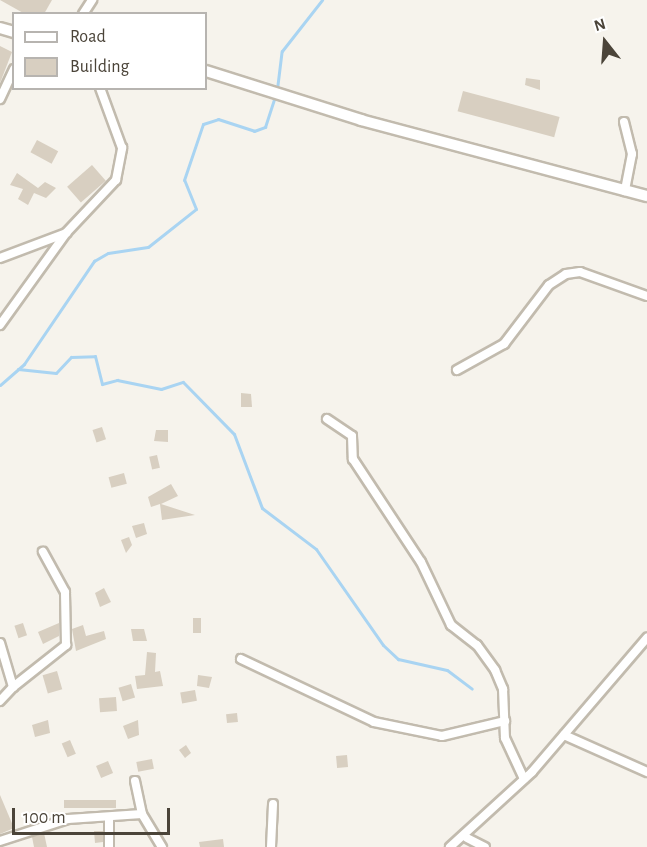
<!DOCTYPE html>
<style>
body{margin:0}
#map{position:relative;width:647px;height:847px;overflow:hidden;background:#f6f3ec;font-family:"Alegreya Sans",sans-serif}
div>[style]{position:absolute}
.stream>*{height:3px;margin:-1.5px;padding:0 1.5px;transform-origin:1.5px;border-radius:1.5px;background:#a9d4f2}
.building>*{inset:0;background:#d8cfc1;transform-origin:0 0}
.roads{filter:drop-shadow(2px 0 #c2bbae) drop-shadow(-2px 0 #c2bbae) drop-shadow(0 2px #c2bbae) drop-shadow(0 -2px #c2bbae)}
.minor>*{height:8px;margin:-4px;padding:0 4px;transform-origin:4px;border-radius:4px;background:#fff}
.tertiary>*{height:10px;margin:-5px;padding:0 5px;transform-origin:5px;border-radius:5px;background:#fff}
span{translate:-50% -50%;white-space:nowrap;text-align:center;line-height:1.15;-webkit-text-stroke:5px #fff;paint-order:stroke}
.legend{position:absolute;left:12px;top:12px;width:195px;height:78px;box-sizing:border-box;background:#fff;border:2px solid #b7b4b0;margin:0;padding:8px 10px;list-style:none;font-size:18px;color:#4b4439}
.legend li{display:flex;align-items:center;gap:12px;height:30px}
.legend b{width:30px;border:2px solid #b7b4b0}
.north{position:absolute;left:575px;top:12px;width:60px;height:60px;-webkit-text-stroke:4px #fff;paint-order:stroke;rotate:343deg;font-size:16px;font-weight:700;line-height:24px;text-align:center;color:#4b4439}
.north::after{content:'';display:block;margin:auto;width:21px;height:27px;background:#4b4439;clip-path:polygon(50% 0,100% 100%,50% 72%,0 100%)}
.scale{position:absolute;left:12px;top:808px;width:158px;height:27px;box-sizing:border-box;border:3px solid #4b4439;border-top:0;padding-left:8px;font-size:18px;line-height:21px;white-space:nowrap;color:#4b4439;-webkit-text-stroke:4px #fff;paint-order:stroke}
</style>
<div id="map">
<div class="stream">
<i style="left:277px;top:89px;width:38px;rotate:-83deg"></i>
<i style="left:282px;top:51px;width:65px;rotate:-51.9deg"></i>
<i style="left:18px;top:369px;width:38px;rotate:6deg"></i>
<i style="left:56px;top:373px;width:22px;rotate:-47deg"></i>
<i style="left:71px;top:357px;width:24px;rotate:-2deg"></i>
<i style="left:95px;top:356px;width:29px;rotate:76deg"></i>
<i style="left:102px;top:384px;width:16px;rotate:-15deg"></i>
<i style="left:117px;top:380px;width:45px;rotate:11.6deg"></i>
<i style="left:161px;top:389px;width:23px;rotate:-18deg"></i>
<i style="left:183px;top:382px;width:73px;rotate:45.6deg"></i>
<i style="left:234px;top:434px;width:79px;rotate:69.3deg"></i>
<i style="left:262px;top:508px;width:68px;rotate:37.2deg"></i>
<i style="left:316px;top:549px;width:117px;rotate:55.1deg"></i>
<i style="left:383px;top:645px;width:21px;rotate:43deg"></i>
<i style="left:398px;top:659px;width:50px;rotate:12.7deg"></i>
<i style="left:447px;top:670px;width:31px;rotate:37deg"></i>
<i style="left:0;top:385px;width:32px;rotate:-41deg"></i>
<i style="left:24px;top:364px;width:125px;rotate:-55.8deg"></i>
<i style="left:94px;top:261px;width:16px;rotate:-30deg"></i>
<i style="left:108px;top:253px;width:40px;rotate:-8.5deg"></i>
<i style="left:148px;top:247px;width:61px;rotate:-38.4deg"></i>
<i style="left:196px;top:209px;width:31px;rotate:-112deg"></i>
<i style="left:184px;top:180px;width:59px;rotate:-71.3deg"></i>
<i style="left:203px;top:124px;width:16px;rotate:-18deg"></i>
<i style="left:218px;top:119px;width:38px;rotate:18deg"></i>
<i style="left:254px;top:131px;width:12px;rotate:-20deg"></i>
<i style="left:265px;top:127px;width:33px;rotate:-72deg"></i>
</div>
<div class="building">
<i style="clip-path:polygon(0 0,52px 0,44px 14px,25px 14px)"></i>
<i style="clip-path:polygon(0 46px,12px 52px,0 83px)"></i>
<i style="clip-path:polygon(526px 78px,540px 80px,540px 90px,525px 85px)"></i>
<i style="left:463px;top:91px;width:100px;height:21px;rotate:15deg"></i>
<i style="left:37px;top:140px;width:24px;height:14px;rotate:28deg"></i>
<i style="left:92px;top:165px;width:21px;height:33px;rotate:49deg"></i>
<i style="clip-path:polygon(17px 173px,38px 188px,45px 182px,56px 188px,46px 198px,34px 193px,28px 205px,18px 199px,23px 189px,10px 185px)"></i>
<i style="clip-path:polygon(241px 393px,251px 394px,252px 407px,241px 407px)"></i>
<i style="left:102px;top:427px;width:13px;height:10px;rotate:72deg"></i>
<i style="clip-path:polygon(156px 430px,168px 430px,168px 442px,154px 441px)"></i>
<i style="left:157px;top:455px;width:13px;height:8px;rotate:77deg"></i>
<i style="left:124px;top:473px;width:11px;height:16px;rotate:75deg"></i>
<i style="clip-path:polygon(171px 484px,178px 496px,161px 504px,195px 515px,162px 520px,160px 504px,151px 507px,148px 497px)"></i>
<i style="clip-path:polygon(144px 523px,147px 534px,136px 538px,132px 526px)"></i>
<i style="clip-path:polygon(129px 537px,132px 545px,126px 553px,121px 540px)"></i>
<i style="clip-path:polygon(104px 588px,111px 602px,100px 607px,95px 593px)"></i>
<i style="left:193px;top:618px;width:8px;height:15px"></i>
<i style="left:23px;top:623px;width:13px;height:9px;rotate:72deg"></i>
<i style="clip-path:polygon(59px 623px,59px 636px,43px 644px,38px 632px)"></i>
<i style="clip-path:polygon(83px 625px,86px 636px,104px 631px,106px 639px,76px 651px,72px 629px)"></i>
<i style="clip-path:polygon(131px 629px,144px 629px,147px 641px,133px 641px)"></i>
<i style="clip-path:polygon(147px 652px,156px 653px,155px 672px,160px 671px,163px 686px,137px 689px,135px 676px,145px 675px)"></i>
<i style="left:57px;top:671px;width:19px;height:15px;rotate:74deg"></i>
<i style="clip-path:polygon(198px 675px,212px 677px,209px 688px,197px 686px)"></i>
<i style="left:131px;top:684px;width:14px;height:13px;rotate:73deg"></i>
<i style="left:195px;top:690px;width:11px;height:15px;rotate:80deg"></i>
<i style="left:116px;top:697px;width:14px;height:17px;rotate:86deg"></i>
<i style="left:237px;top:713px;width:9px;height:11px;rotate:84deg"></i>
<i style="clip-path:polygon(48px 720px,50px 733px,35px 737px,32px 725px)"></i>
<i style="clip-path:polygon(138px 720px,139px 735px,128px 739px,123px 726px)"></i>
<i style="left:70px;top:740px;width:15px;height:9px;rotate:67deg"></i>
<i style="clip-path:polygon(186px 745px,191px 753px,185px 758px,179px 750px)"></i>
<i style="left:347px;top:755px;width:12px;height:11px;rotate:85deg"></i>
<i style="left:152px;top:759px;width:10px;height:16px;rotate:79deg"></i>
<i style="left:108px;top:761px;width:13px;height:13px;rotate:67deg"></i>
<i style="clip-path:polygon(0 795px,14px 828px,0 834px)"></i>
<i style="left:116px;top:800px;width:8px;height:52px;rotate:90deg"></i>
<i style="clip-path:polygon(94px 831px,103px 831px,103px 842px,95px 843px)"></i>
<i style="clip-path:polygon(44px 833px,47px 847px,34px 847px,32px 837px)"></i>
<i style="clip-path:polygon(223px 839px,224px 847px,200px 847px,199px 842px)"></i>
</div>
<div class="roads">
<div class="minor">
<i style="left:83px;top:14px;width:17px;rotate:-57deg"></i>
<i style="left:0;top:99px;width:33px;rotate:-65deg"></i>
<i style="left:624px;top:122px;width:33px;rotate:76deg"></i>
<i style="left:632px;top:154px;width:38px;rotate:101deg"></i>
<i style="left:0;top:258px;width:71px;rotate:-20.7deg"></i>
<i style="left:66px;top:233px;width:73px;rotate:-46.7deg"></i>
<i style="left:116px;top:180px;width:33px;rotate:-79deg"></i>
<i style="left:122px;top:148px;width:64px;rotate:-110.1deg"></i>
<i style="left:0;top:325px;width:113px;rotate:-54.3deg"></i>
<i style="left:457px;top:370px;width:54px;rotate:-29deg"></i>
<i style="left:504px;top:344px;width:74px;rotate:-52.7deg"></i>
<i style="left:549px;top:285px;width:20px;rotate:-33deg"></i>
<i style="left:566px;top:274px;width:14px;rotate:-8deg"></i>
<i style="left:580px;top:272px;width:71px;rotate:19.7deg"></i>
<i style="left:327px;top:419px;width:30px;rotate:34deg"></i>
<i style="left:352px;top:436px;width:23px;rotate:88deg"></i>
<i style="left:353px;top:459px;width:123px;rotate:56.6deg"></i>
<i style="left:421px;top:562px;width:70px;rotate:64.5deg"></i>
<i style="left:451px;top:625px;width:33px;rotate:38deg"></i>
<i style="left:477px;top:645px;width:31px;rotate:54deg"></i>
<i style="left:495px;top:670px;width:21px;rotate:67deg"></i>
<i style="left:503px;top:689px;width:49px;rotate:87.7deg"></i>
<i style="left:505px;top:738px;width:45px;rotate:65.1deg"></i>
<i style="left:0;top:643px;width:46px;rotate:73.5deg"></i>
<i style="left:13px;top:687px;width:19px;rotate:133deg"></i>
<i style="left:241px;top:659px;width:147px;rotate:25.3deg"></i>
<i style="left:374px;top:722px;width:69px;rotate:11.6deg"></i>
<i style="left:442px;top:736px;width:65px;rotate:-13.4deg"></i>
<i style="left:13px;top:687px;width:68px;rotate:-38.4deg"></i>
<i style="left:66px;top:645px;width:53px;rotate:-91.1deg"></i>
<i style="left:65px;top:592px;width:46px;rotate:-118.8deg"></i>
<i style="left:564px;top:735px;width:91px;rotate:24deg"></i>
<i style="left:135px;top:781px;width:34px;rotate:78deg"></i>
<i style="left:142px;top:814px;width:39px;rotate:59deg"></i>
<i style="left:109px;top:817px;width:30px;rotate:90deg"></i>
<i style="left:467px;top:838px;width:20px;rotate:27deg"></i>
<i style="left:0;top:841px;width:71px;rotate:-17.9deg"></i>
<i style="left:68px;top:819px;width:74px;rotate:-3.9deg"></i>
<i style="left:271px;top:847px;width:43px;rotate:-87.3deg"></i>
<i style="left:450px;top:847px;width:111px;rotate:-42.4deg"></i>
<i style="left:532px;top:772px;width:177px;rotate:-49.4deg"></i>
</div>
<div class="tertiary">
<i style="left:0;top:28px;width:15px;rotate:16deg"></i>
<i style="left:206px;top:71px;width:163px;rotate:17.5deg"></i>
<i style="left:361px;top:120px;width:296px;rotate:14.9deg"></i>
</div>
</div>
<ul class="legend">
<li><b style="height:8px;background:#fff"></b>Road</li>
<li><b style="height:16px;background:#d8cfc1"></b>Building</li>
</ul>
<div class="north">N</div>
<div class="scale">100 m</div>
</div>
